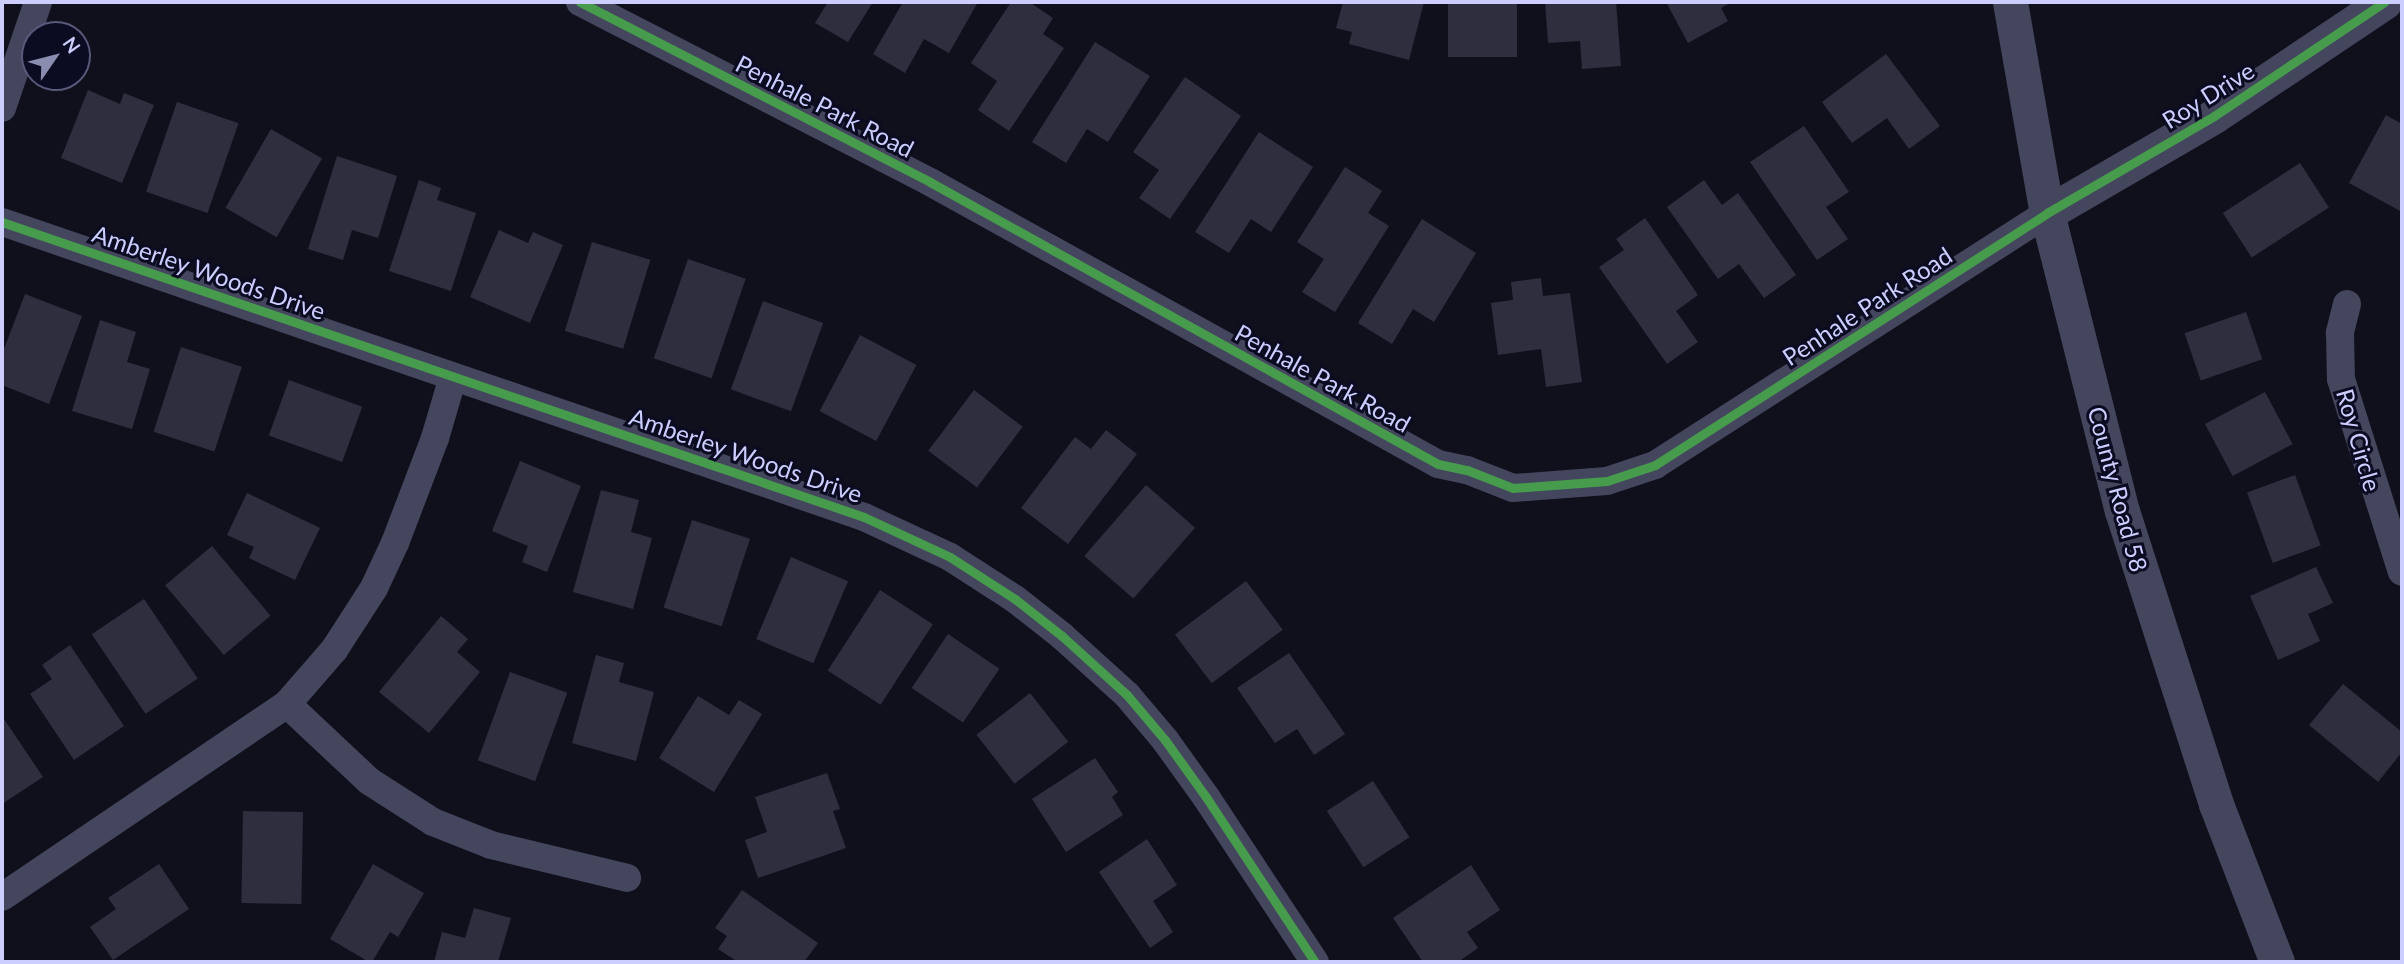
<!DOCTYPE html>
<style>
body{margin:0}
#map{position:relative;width:2404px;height:964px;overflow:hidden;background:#10101d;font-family:Lato,sans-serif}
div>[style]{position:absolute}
.building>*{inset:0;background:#2e2e3f;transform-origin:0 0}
.minor>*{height:28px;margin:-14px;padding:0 14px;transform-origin:14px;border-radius:14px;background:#44465e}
.tertiary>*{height:35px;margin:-17.5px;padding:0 17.5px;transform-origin:17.5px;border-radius:17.5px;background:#44465e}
.cycleway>*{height:9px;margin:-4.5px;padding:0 4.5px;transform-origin:4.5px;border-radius:4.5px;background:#469c4c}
span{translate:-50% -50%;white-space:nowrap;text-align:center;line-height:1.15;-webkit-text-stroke:6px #0b0b22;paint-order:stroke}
.street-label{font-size:24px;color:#ccceff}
.frame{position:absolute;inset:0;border:4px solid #ccceff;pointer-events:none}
.north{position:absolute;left:21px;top:21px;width:70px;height:70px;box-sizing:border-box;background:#0b0b22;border:2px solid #58597a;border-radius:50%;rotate:55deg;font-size:19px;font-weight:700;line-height:28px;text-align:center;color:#ccceff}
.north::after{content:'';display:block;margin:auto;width:24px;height:32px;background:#8a8cb0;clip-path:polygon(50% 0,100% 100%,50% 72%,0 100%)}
</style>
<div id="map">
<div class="building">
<i style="clip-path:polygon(828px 2px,873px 2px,848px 42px,815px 23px)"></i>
<i style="clip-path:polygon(903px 2px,978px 2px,949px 53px,924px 39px,905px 73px,873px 54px)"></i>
<i style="clip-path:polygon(1011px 2px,1029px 2px,1053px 18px,1043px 34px,1064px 48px,1009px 131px,978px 110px,997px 81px,971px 63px)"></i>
<i style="clip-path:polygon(1343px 2px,1424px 2px,1409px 60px,1349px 44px,1352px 32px,1336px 28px)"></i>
<i style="left:1448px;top:2px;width:69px;height:55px"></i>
<i style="clip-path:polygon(1545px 2px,1616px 2px,1621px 66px,1582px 69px,1580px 41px,1548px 43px)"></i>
<i style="clip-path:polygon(1666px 2px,1732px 2px,1721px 8px,1728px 21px,1688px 43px)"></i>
<i style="clip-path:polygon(1095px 42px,1150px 76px,1108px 142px,1087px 129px,1066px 163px,1032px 142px)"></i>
<i style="clip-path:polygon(1886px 54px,1940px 126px,1909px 149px,1887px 118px,1852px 143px,1822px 102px)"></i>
<i style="clip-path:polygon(1185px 77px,1241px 116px,1170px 219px,1139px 198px,1159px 170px,1133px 152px)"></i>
<i style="clip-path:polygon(88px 90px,120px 104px,124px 93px,154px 105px,122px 183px,61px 158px)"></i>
<i style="left:177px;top:102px;width:65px;height:95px;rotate:19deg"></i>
<i style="clip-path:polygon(2386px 115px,2402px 124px,2402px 212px,2349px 183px)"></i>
<i style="clip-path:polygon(1804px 126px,1849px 192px,1826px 207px,1848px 239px,1817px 260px,1750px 162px)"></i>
<i style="left:271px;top:129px;width:59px;height:91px;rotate:30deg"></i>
<i style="clip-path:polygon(1259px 132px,1313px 167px,1271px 232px,1251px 219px,1229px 253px,1195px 232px)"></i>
<i style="clip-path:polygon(337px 156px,397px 176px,378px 238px,352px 230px,343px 260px,308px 249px)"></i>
<i style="left:2300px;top:163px;width:53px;height:92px;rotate:57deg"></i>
<i style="clip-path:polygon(1345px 167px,1382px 191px,1368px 213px,1389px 226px,1335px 312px,1302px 292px,1324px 259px,1297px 242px)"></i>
<i style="clip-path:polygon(419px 180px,441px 188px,437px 200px,476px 213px,451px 291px,389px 271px)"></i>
<i style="clip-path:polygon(1704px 180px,1722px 205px,1738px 193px,1796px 275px,1764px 298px,1739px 264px,1718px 279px,1667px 207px)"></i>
<i style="clip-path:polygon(1645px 218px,1698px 295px,1676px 311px,1698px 342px,1667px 364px,1599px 267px,1624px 250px,1616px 239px)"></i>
<i style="clip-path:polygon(1422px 219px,1476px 253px,1434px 322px,1413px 309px,1392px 344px,1358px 323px)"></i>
<i style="clip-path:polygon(499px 230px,528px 243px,533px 232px,563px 245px,530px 323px,470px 297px)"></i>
<i style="left:592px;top:242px;width:61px;height:93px;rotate:17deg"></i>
<i style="left:688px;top:259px;width:61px;height:105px;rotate:19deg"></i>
<i style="clip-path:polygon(1541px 278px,1543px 296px,1570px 293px,1582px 382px,1546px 387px,1541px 349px,1498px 355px,1491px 303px,1513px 300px,1511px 282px)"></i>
<i style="clip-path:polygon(25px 294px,82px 316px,49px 404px,2px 385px,2px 354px)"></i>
<i style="left:763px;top:301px;width:64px;height:94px;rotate:20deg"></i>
<i style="left:2246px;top:312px;width:50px;height:65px;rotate:71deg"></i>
<i style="clip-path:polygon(100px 320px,136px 332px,127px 362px,150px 369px,132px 429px,72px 411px)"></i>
<i style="left:860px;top:335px;width:64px;height:86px;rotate:28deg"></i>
<i style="left:181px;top:347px;width:64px;height:89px;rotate:18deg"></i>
<i style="left:289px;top:380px;width:78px;height:59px;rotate:20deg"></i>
<i style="left:974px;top:390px;width:61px;height:76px;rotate:37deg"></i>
<i style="left:2265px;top:392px;width:59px;height:68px;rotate:62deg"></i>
<i style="clip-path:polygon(1106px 430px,1137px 454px,1068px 544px,1021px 508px,1075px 437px,1091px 449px)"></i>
<i style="clip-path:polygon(520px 461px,581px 486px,547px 572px,522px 562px,528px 546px,492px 531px)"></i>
<i style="left:2295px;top:475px;width:75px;height:51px;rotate:70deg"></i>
<i style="left:1146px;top:485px;width:65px;height:94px;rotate:41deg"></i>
<i style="clip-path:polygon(601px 490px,639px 500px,631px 532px,652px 538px,633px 609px,573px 592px)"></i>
<i style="clip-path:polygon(247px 493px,320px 528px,295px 580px,249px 558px,254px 547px,227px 535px)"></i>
<i style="left:692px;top:520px;width:61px;height:92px;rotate:18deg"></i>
<i style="left:212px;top:546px;width:91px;height:61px;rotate:50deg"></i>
<i style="left:791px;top:557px;width:62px;height:89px;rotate:23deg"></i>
<i style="clip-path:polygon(2316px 567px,2333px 603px,2308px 614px,2320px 641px,2278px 660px,2250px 596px)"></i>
<i style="left:1246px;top:581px;width:61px;height:89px;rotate:53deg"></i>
<i style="left:880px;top:590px;width:63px;height:96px;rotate:33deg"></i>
<i style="left:144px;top:599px;width:96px;height:63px;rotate:56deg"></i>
<i style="clip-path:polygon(441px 616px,468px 639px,457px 652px,480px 672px,429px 733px,379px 692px)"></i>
<i style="left:948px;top:634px;width:62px;height:65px;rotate:34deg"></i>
<i style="clip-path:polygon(70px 645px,124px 726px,74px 760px,30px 694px,52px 679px,42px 665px)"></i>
<i style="clip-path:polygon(1289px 653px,1345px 734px,1314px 755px,1297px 729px,1275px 743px,1237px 688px)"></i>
<i style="clip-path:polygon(596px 655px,624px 663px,619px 682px,654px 692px,636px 761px,572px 743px)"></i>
<i style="left:510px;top:672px;width:61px;height:94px;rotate:20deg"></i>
<i style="clip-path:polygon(2343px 684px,2402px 732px,2402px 752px,2378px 782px,2309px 725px)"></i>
<i style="left:1030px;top:693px;width:62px;height:68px;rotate:52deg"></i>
<i style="clip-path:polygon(698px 696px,729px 715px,739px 700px,762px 714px,714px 792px,659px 758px)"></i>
<i style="clip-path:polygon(2px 716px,43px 777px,2px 804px)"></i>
<i style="clip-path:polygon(1095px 758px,1118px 792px,1112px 797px,1123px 815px,1066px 852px,1032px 799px)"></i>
<i style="clip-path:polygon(827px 773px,840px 809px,833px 811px,846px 848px,758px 878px,745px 840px,767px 832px,755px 797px)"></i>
<i style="left:1373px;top:781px;width:67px;height:55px;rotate:57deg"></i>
<i style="left:243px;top:811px;width:60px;height:92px;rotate:1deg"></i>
<i style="clip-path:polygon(1147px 839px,1177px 885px,1153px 901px,1173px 932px,1150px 948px,1099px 872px)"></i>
<i style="clip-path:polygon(159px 864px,189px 909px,113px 960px,90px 927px,116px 909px,108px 898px)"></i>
<i style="clip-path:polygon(373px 864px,424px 893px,398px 937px,390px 932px,372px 962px,369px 962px,330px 939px)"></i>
<i style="clip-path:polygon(1471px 865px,1500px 910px,1467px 932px,1478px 948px,1458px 962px,1423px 962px,1393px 918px)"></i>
<i style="clip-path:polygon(742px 890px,818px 943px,804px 962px,738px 962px,718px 949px,727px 936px,715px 928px)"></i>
<i style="clip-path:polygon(474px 908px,511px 918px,498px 962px,434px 962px,442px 932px,465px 938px)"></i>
</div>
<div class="minor">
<i style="left:580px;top:2px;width:394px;rotate:27.2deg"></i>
<i style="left:930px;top:182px;width:581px;rotate:29.04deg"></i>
<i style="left:1438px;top:464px;width:30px;rotate:12deg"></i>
<i style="left:1467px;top:470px;width:49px;rotate:21.4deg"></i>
<i style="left:1513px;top:488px;width:94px;rotate:-4.3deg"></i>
<i style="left:1607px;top:481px;width:51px;rotate:-18.4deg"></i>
<i style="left:1655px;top:465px;width:466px;rotate:-32.7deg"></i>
<i style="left:2px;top:108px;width:112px;rotate:-71.2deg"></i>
<i style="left:2px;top:222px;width:911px;rotate:18.89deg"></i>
<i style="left:864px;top:517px;width:95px;rotate:24.9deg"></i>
<i style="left:950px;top:557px;width:77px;rotate:32.9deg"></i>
<i style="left:1015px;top:599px;width:60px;rotate:38.2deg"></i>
<i style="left:1062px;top:636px;width:88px;rotate:42.2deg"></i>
<i style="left:1127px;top:695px;width:59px;rotate:49.8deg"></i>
<i style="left:1165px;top:740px;width:70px;rotate:54.3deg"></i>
<i style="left:1206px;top:797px;width:198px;rotate:56.6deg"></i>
<i style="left:2347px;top:304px;width:30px;rotate:104deg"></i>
<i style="left:2340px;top:333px;width:46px;rotate:88.8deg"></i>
<i style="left:2341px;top:379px;width:202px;rotate:72.5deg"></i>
<i style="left:287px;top:704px;width:112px;rotate:43.2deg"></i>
<i style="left:369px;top:781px;width:76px;rotate:32.6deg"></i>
<i style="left:433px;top:822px;width:62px;rotate:21.6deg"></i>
<i style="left:491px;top:845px;width:140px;rotate:13.6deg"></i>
<i style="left:2px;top:897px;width:344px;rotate:-34.1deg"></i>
<i style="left:287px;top:704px;width:72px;rotate:-49deg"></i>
<i style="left:334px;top:650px;width:74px;rotate:-57.2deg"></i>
<i style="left:374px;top:588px;width:50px;rotate:-65deg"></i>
<i style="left:395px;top:543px;width:112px;rotate:-69.1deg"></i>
<i style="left:435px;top:438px;width:64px;rotate:-73.6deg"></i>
</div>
<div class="tertiary">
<i style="left:2010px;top:2px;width:214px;rotate:80.1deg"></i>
<i style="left:2047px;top:213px;width:307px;rotate:75.9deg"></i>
<i style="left:2122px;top:511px;width:308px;rotate:72.2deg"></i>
<i style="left:2216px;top:804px;width:169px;rotate:68.9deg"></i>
<i style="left:2047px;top:213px;width:193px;rotate:-30.1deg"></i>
<i style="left:2214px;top:116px;width:205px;rotate:-33.8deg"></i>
</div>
<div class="cycleway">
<i style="left:580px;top:2px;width:394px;rotate:27.2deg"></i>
<i style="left:930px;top:182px;width:581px;rotate:29.04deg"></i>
<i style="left:1438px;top:464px;width:30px;rotate:12deg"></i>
<i style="left:1467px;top:470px;width:49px;rotate:21.4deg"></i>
<i style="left:1513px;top:488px;width:94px;rotate:-4.3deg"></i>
<i style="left:1607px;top:481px;width:51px;rotate:-18.4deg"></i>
<i style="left:1655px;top:465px;width:466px;rotate:-32.7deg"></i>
<i style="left:2047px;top:213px;width:193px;rotate:-30.1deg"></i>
<i style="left:2214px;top:116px;width:205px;rotate:-33.8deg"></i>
<i style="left:2px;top:222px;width:911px;rotate:18.89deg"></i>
<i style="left:864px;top:517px;width:95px;rotate:24.9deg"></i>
<i style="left:950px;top:557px;width:77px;rotate:32.9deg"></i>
<i style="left:1015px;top:599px;width:60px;rotate:38.2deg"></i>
<i style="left:1062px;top:636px;width:88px;rotate:42.2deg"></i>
<i style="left:1127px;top:695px;width:59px;rotate:49.8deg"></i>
<i style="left:1165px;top:740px;width:70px;rotate:54.3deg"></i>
<i style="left:1206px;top:797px;width:198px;rotate:56.6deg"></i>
</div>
<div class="street-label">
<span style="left:2208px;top:95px;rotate:-32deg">Roy Drive</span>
<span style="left:825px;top:106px;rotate:27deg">Penhale Park Road</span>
<span style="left:209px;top:272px;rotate:19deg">Amberley Woods Drive</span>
<span style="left:1867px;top:306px;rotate:-33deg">Penhale Park Road</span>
<span style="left:1323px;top:378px;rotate:29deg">Penhale Park Road</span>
<span style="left:2359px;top:440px;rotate:74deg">Roy Circle</span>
<span style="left:746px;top:455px;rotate:19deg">Amberley Woods Drive</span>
<span style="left:2118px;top:489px;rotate:75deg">County Road 58</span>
</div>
<div class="frame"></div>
<div class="north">N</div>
</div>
